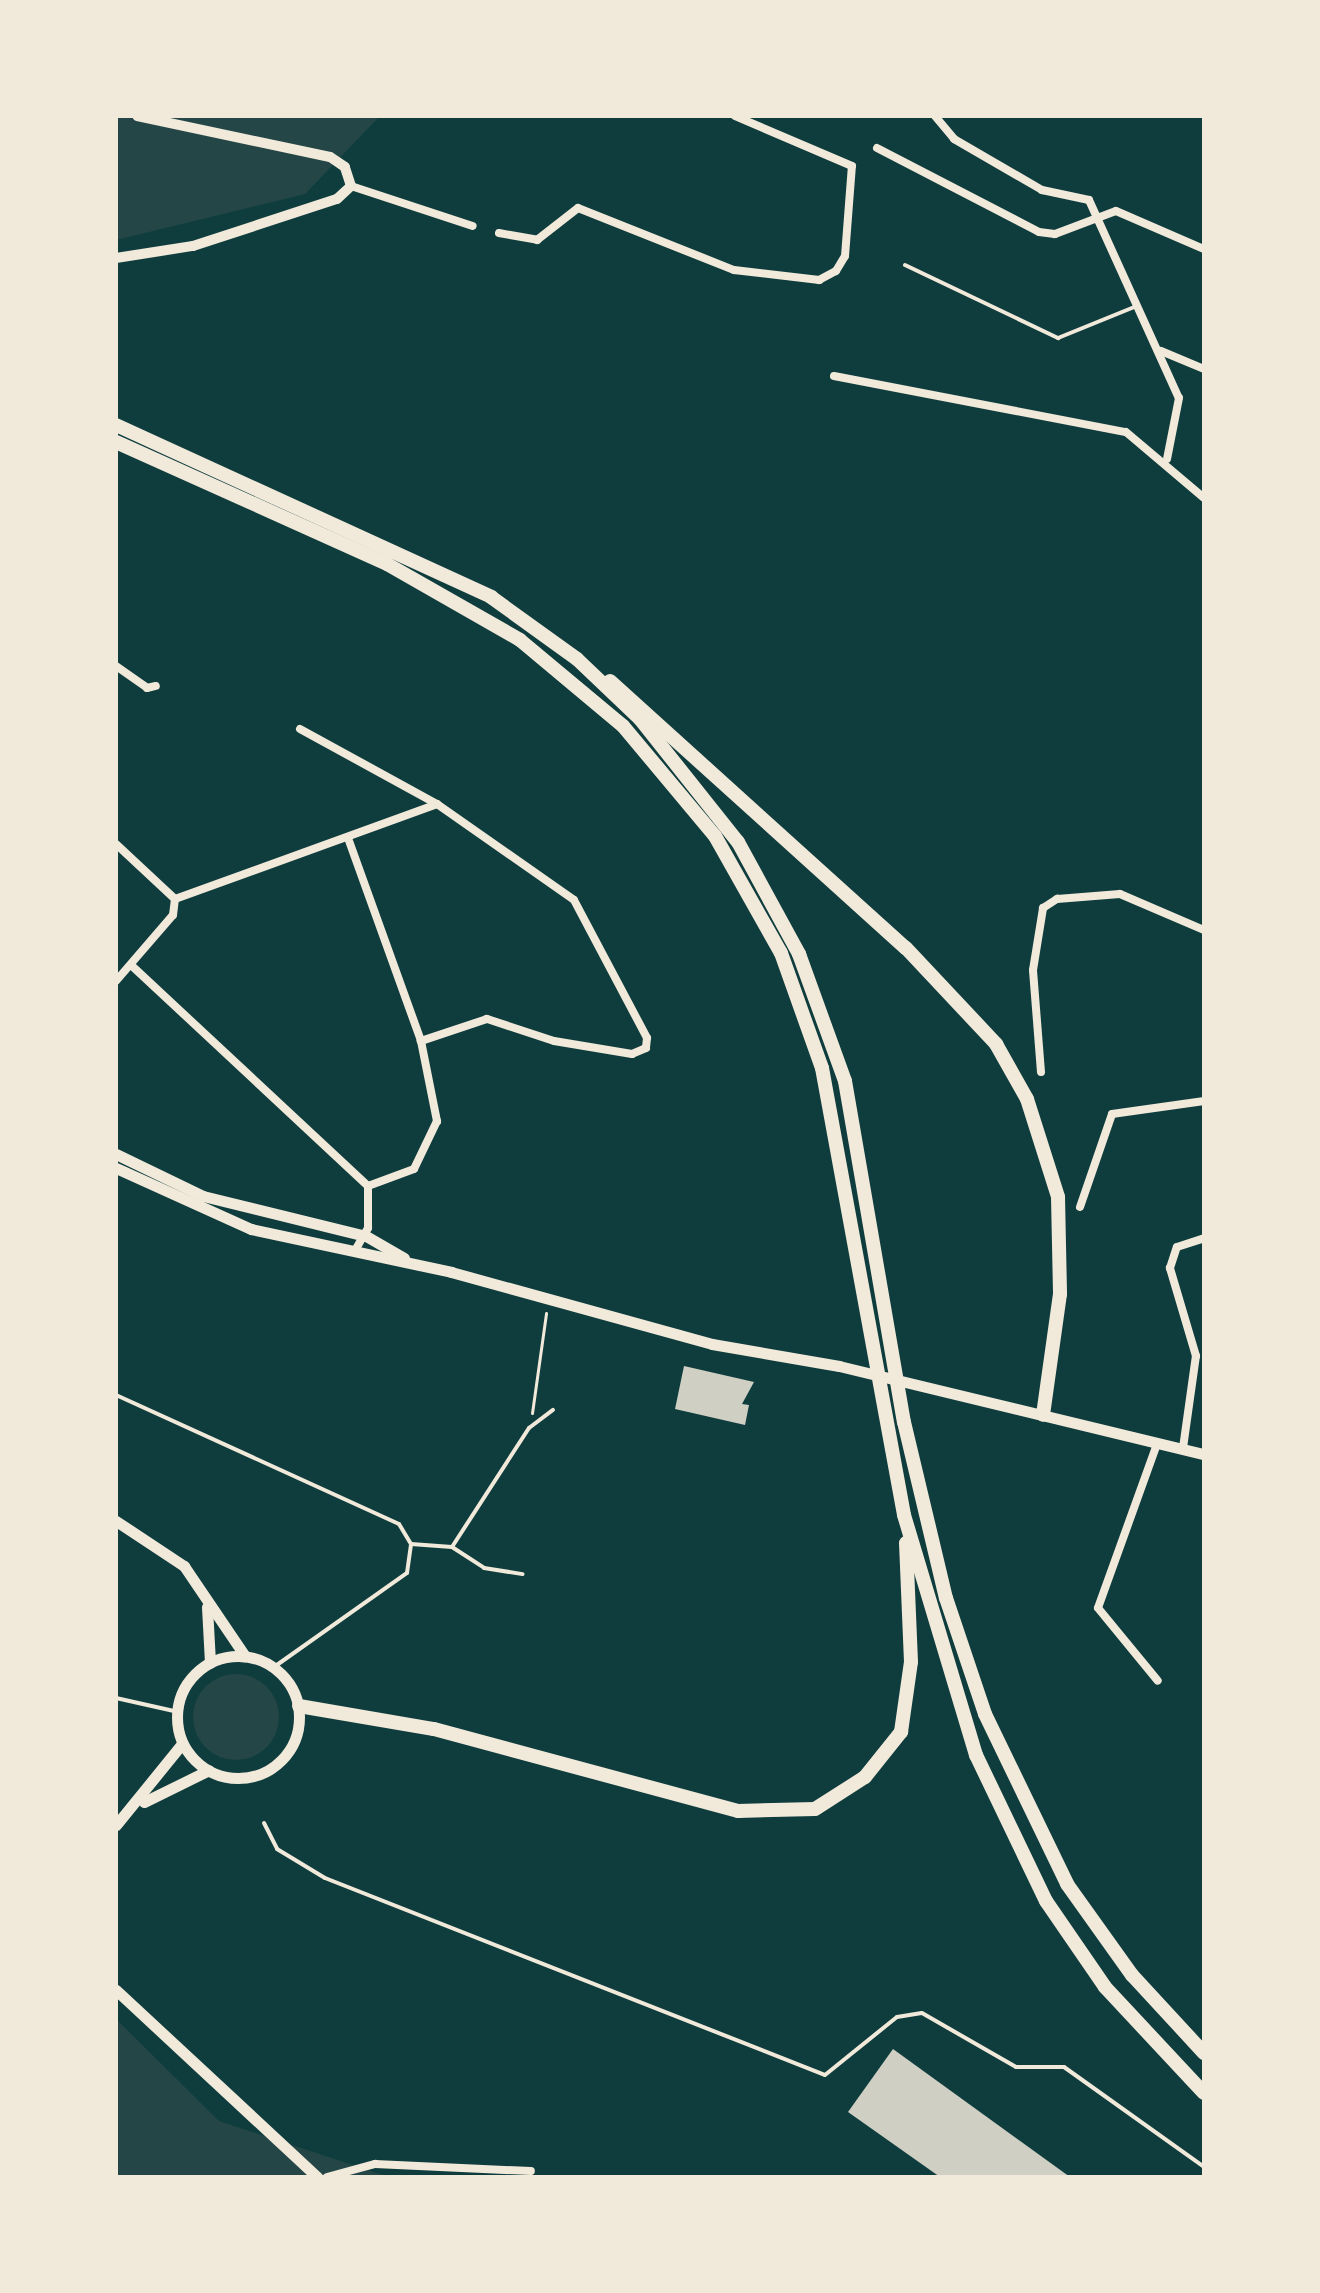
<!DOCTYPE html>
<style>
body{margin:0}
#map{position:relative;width:1320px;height:2293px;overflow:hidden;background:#0f3d3e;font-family:"Noto Serif",serif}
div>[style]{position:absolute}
.green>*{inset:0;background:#244646}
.round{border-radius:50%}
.building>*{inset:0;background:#cfcfc3}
.path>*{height:3px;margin:-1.5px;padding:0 1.5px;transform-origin:1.5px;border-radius:1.5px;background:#f1e9da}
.service>*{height:4px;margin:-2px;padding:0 2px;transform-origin:2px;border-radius:2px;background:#f1e9da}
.minor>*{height:8px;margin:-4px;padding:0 4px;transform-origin:4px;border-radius:4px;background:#f1e9da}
.tertiary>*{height:10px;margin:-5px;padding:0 5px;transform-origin:5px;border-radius:5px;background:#f1e9da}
.secondary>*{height:11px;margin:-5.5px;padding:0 5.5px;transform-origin:5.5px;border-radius:5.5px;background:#f1e9da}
.secondary>.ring{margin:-5.5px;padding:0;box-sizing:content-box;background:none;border:11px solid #f1e9da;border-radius:50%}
.trunk>*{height:14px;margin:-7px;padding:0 7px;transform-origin:7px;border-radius:7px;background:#f1e9da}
span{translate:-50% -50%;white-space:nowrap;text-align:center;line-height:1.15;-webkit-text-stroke:8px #f1e9da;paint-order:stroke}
.frame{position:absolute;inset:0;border:118px solid #f1e9da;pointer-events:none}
</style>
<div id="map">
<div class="green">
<i style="clip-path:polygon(116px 116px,380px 116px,305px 194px,116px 240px)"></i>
<i class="round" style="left:193px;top:1674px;width:86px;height:86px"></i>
<i style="clip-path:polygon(116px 2019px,219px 2121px,389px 2177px,116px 2177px)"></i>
</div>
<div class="building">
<i style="clip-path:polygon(684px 1366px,754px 1382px,742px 1404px,749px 1405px,745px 1425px,675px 1409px)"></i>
<i style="clip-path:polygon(893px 2049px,1070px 2177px,940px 2177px,848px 2112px)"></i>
</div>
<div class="path">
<i style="left:532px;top:1413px;width:101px;rotate:-82deg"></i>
</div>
<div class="service">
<i style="left:905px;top:265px;width:170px;rotate:25.5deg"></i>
<i style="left:1058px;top:338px;width:85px;rotate:-22.1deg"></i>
<i style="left:116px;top:1395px;width:311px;rotate:24.5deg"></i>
<i style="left:399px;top:1524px;width:23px;rotate:59deg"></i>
<i style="left:452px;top:1547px;width:142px;rotate:-57.1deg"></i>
<i style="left:529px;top:1428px;width:30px;rotate:-37deg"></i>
<i style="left:274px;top:1667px;width:163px;rotate:-35.3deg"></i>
<i style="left:407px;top:1573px;width:29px;rotate:-82deg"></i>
<i style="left:411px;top:1544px;width:41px;rotate:4.2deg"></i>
<i style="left:452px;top:1547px;width:38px;rotate:33deg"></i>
<i style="left:484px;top:1568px;width:39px;rotate:9deg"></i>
<i style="left:116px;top:1698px;width:64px;rotate:12.7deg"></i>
<i style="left:264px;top:1823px;width:29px;rotate:63deg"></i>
<i style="left:277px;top:1849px;width:56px;rotate:31.1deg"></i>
<i style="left:325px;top:1878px;width:537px;rotate:21.5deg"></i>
<i style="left:825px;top:2075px;width:92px;rotate:-38.9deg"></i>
<i style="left:897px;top:2017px;width:25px;rotate:-9deg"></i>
<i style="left:922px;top:2013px;width:108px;rotate:29.9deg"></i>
<i style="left:1016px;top:2067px;width:48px"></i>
<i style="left:1064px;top:2067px;width:172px;rotate:35.5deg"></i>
</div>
<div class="minor">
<i style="left:935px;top:116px;width:30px;rotate:50deg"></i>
<i style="left:954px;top:139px;width:102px;rotate:30.1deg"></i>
<i style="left:1042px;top:190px;width:48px;rotate:12deg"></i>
<i style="left:1089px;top:200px;width:217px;rotate:65.6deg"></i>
<i style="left:1179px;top:398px;width:62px;rotate:101.1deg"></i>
<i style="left:877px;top:148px;width:182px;rotate:27.4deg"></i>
<i style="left:1039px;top:232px;width:16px;rotate:7deg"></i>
<i style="left:1055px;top:234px;width:65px;rotate:-20.7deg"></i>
<i style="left:1116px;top:211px;width:96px;rotate:23.4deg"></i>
<i style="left:351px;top:186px;width:128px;rotate:18.2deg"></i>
<i style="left:499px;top:233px;width:39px;rotate:10deg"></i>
<i style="left:537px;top:240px;width:52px;rotate:-38deg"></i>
<i style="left:578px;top:208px;width:168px;rotate:21.7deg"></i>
<i style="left:734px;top:270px;width:86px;rotate:6.7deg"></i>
<i style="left:819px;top:280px;width:19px;rotate:-28deg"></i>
<i style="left:836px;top:271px;width:17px;rotate:-59deg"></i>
<i style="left:845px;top:256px;width:90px;rotate:-85.6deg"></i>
<i style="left:852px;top:166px;width:127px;rotate:-156.9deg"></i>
<i style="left:1161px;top:351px;width:47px;rotate:22.7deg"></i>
<i style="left:834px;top:376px;width:297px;rotate:10.9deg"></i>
<i style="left:1126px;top:432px;width:102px;rotate:40.2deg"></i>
<i style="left:116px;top:666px;width:38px;rotate:35deg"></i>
<i style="left:147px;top:688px;width:9px;rotate:-13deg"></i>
<i style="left:300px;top:729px;width:156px;rotate:28.7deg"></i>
<i style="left:437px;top:804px;width:167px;rotate:35deg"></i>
<i style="left:574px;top:900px;width:156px;rotate:62.1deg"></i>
<i style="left:647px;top:1038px;width:10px;rotate:96deg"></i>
<i style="left:646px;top:1048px;width:15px;rotate:157deg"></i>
<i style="left:632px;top:1054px;width:79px;rotate:-170.5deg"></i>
<i style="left:554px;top:1041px;width:71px;rotate:-161.8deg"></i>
<i style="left:487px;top:1019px;width:70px;rotate:161.6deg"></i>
<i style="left:348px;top:838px;width:216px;rotate:70.2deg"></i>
<i style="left:421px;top:1041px;width:82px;rotate:78.7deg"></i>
<i style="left:437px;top:1121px;width:53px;rotate:115.6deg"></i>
<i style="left:414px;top:1169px;width:49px;rotate:159.7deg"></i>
<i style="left:368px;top:1186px;width:42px;rotate:90deg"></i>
<i style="left:368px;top:1228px;width:24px;rotate:120deg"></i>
<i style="left:116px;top:844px;width:81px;rotate:43deg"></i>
<i style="left:131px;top:965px;width:324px;rotate:43deg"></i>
<i style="left:116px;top:981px;width:87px;rotate:-49.2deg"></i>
<i style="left:173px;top:915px;width:16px;rotate:-83deg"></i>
<i style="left:175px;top:899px;width:279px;rotate:-19.9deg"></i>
<i style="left:1041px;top:1072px;width:102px;rotate:-94.5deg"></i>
<i style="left:1033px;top:970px;width:63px;rotate:-80.8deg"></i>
<i style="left:1043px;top:908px;width:17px;rotate:-33deg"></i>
<i style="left:1057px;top:899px;width:63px;rotate:-4.5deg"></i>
<i style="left:1120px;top:894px;width:91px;rotate:23.2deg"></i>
<i style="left:1080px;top:1207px;width:98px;rotate:-71deg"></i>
<i style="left:1112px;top:1114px;width:93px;rotate:-8deg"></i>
<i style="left:1157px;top:1444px;width:174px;rotate:109.8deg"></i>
<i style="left:1098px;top:1608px;width:94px;rotate:50.6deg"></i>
<i style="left:1183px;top:1448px;width:93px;rotate:-82deg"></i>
<i style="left:1196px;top:1356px;width:92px;rotate:-106.5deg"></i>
<i style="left:1170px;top:1268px;width:22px;rotate:-72deg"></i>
<i style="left:1177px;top:1247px;width:28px;rotate:-18deg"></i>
<i style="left:327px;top:2177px;width:50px;rotate:-15.2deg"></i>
<i style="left:375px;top:2164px;width:156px;rotate:2.6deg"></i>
</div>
<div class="tertiary">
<i style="left:116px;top:258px;width:78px;rotate:-8.9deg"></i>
<i style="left:193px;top:246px;width:151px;rotate:-18.1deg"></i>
<i style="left:337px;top:199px;width:19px;rotate:-43deg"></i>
<i style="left:351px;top:186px;width:20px;rotate:-108deg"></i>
<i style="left:345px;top:167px;width:18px;rotate:-146deg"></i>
<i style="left:330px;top:157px;width:197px;rotate:-168deg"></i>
</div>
<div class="secondary">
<i style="left:116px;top:1154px;width:97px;rotate:25.8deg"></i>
<i style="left:203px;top:1196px;width:168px;rotate:13.8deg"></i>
<i style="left:366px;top:1236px;width:44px;rotate:30.1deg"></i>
<i style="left:116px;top:1168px;width:148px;rotate:24.3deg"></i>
<i style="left:251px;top:1229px;width:205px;rotate:12.1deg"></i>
<i style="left:451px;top:1272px;width:271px;rotate:15.4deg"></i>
<i style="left:712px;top:1344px;width:129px;rotate:9.8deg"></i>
<i style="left:839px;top:1366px;width:375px;rotate:13.6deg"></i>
<i style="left:116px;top:1521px;width:82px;rotate:33.5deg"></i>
<i style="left:184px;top:1566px;width:109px;rotate:55.9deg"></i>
<i style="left:207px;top:1607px;width:56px;rotate:86.9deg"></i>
<i class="ring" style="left:177px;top:1656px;width:111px;height:111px"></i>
<i style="left:144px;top:1802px;width:72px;rotate:-26.2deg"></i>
<i style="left:116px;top:1825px;width:103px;rotate:-50.9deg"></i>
<i style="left:116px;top:1990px;width:275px;rotate:42.9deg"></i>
</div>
<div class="trunk">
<i style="left:116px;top:425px;width:413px;rotate:24.6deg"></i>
<i style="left:491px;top:597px;width:106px;rotate:35.8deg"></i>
<i style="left:577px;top:659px;width:87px;rotate:43.6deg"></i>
<i style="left:640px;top:719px;width:157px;rotate:51.5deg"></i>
<i style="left:738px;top:842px;width:128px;rotate:61.4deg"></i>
<i style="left:799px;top:954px;width:135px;rotate:70.1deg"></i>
<i style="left:845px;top:1081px;width:346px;rotate:80.2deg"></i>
<i style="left:904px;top:1422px;width:181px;rotate:76.6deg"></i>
<i style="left:946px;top:1598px;width:122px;rotate:71.4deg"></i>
<i style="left:985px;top:1714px;width:189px;rotate:64.2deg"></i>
<i style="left:1067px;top:1884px;width:112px;rotate:54.5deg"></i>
<i style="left:1132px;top:1975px;width:106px;rotate:47.3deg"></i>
<i style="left:116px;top:442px;width:297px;rotate:24.2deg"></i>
<i style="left:387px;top:564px;width:153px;rotate:29.7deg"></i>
<i style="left:520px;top:640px;width:134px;rotate:39.9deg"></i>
<i style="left:623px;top:726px;width:143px;rotate:50.1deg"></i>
<i style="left:715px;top:836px;width:134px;rotate:60.6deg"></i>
<i style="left:781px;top:953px;width:122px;rotate:70.4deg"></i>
<i style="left:822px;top:1068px;width:454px;rotate:79.6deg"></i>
<i style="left:904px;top:1515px;width:251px;rotate:73.3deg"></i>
<i style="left:976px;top:1755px;width:162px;rotate:64.4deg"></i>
<i style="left:1046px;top:1901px;width:104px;rotate:55.5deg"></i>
<i style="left:1105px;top:1987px;width:145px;rotate:47deg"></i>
<i style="left:610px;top:681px;width:399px;rotate:42.1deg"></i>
<i style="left:906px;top:948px;width:132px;rotate:46.8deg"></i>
<i style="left:996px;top:1044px;width:63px;rotate:60.6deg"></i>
<i style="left:1027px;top:1099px;width:103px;rotate:72.4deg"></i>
<i style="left:1058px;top:1197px;width:97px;rotate:88.8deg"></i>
<i style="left:1060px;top:1294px;width:122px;rotate:98deg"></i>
<i style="left:299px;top:1706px;width:137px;rotate:9.7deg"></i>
<i style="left:434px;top:1729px;width:315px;rotate:15.1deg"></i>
<i style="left:738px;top:1811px;width:77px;rotate:-1.5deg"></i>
<i style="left:815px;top:1809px;width:59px;rotate:-32.6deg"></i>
<i style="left:865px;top:1777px;width:58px;rotate:-51.3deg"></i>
<i style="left:901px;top:1732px;width:71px;rotate:-81.9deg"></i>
<i style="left:911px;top:1662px;width:119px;rotate:-92.4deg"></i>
</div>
<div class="frame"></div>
</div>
